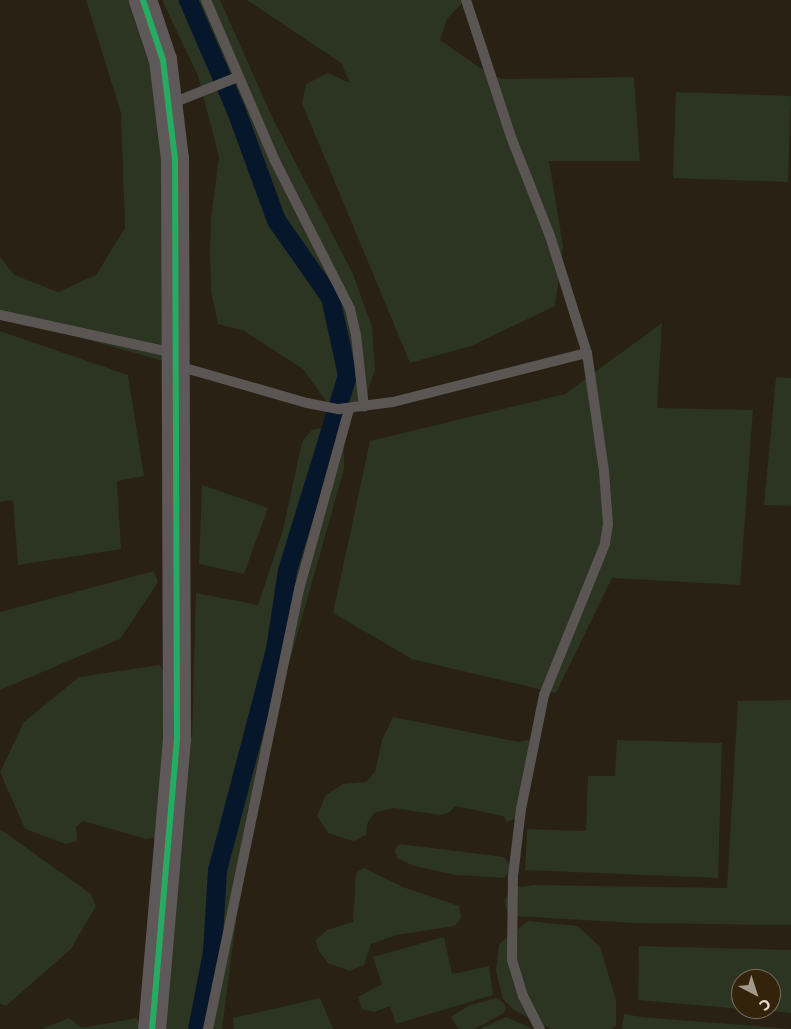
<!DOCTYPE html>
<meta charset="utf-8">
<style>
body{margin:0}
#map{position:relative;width:791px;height:1029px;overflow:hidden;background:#292113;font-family:Commissioner,sans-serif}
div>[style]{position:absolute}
.green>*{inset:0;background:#2c3422;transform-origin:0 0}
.canal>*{height:19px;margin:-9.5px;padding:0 9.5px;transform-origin:9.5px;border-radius:9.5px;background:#06172c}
.lane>*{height:10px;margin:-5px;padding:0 5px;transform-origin:5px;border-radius:5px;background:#5b5654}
.secondary>*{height:28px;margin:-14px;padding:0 14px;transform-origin:14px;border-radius:14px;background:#5f5859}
.cycleway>*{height:6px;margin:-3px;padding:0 3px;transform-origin:3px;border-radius:3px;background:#26ab63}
span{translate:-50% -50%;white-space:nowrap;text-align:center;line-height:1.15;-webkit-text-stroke:4px #32230a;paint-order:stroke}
.north{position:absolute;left:731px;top:969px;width:50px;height:50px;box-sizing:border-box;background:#32230a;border:1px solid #7a6c58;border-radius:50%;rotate:140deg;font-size:14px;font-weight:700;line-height:20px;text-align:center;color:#e5dacc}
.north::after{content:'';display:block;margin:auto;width:18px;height:22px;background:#a3998b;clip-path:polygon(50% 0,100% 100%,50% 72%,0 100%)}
</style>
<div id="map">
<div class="green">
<i style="clip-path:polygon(86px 0,147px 0,181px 366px,0 315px,0 257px,14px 275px,58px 292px,96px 275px,125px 228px,121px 113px)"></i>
<i style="clip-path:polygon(162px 0,220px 0,273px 119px,353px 274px,372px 327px,375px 370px,367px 393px,356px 407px,327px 403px,303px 369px,244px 331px,218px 324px,211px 291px,210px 254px,211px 218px,219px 157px,198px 76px)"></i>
<i style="clip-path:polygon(247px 0,465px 0,447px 19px,440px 40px,489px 74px,504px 79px,634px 77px,640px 161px,549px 161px,563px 246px,555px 306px,471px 346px,410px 363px,302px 103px,306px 84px,328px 73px,350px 83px,341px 63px)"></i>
<i style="left:676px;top:92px;width:115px;height:86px;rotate:2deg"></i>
<i style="clip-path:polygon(662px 323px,657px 408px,753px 410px,740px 585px,612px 578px,556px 693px,412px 659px,333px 613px,370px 441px,565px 394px)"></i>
<i style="clip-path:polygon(0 331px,128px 375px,144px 476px,117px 481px,121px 549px,18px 565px,13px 500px,0 502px)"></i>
<i style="clip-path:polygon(776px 377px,791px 378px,791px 506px,764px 505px)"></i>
<i style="clip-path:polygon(329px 427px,339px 433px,344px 447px,344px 469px,271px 727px,241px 882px,222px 1029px,160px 1029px,180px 734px,192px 737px,196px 593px,258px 605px,283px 530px,302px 442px,312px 430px)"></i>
<i style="clip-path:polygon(202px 485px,268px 508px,244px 574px,199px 564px)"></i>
<i style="clip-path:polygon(154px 571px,158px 582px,120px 639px,0 690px,0 612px)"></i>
<i style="clip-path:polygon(160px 665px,167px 678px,159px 837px,146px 839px,83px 821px,76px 827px,77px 841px,66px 844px,25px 829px,0 772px,24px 722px,79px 677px)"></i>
<i style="clip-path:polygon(791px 700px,791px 925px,635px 923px,514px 916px,507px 912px,505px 899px,512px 888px,534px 885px,727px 888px,738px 701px)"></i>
<i style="clip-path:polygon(393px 717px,519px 742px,533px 739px,539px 742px,519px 817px,507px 822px,503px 816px,455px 806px,450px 812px,440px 815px,394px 808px,374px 813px,367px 824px,366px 835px,353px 841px,328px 833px,317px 816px,326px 795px,343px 784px,366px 782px,375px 772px,382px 740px)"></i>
<i style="clip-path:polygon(617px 740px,722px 743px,718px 878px,525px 870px,527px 829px,586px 831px,588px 776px,615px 776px)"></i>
<i style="clip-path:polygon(0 829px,91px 894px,96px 906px,71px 949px,6px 1006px,0 1004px)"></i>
<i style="clip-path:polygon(399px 844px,504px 857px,512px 868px,504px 878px,456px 875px,414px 866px,397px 858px,395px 850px)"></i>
<i style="clip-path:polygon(364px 868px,403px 887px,459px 906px,461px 918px,455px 926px,396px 935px,371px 944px,364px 965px,350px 971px,328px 963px,318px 950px,316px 940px,327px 930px,353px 922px,356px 873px)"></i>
<i style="clip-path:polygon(528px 921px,578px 926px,600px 947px,616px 1000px,616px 1025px,612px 1029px,551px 1029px,514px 1010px,503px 999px,496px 971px,499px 944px)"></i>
<i style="clip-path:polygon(444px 937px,452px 974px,489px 966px,493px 995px,396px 1024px,390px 1006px,374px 1012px,362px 1009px,358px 997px,382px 984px,373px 957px)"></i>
<i style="clip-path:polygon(639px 946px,791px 950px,791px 1013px,746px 1009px,771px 1009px,771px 979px,741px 979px,741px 1009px,638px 1000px)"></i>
<i style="clip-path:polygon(320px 998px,333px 1029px,234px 1029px,233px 1018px)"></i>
<i style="clip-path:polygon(496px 998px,503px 1002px,506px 1008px,504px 1013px,474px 1029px,458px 1029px,451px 1017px,468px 1006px)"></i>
<i style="clip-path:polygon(624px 1014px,642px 1017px,791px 1029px,622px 1029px)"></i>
<i style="clip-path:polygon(506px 1017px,533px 1029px,480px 1029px)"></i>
<i style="clip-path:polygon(69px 1018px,82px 1028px,136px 1018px,146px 1029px,42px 1029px)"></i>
</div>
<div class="canal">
<i style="left:188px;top:0;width:118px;rotate:66.5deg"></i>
<i style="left:235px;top:108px;width:119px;rotate:69.9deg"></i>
<i style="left:276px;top:220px;width:94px;rotate:55deg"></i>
<i style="left:330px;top:297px;width:80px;rotate:77.7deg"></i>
<i style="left:347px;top:375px;width:204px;rotate:107.1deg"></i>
<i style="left:287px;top:570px;width:80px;rotate:98.6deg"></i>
<i style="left:275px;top:649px;width:228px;rotate:104.7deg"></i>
<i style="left:217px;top:870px;width:82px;rotate:93.5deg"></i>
<i style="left:212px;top:952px;width:78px;rotate:101deg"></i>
</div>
<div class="lane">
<i style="left:206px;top:0;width:173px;rotate:66.8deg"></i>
<i style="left:274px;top:159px;width:168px;rotate:63.1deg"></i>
<i style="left:350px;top:309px;width:27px;rotate:77deg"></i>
<i style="left:356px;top:335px;width:72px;rotate:83.7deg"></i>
<i style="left:466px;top:0;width:144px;rotate:71.8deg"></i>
<i style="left:511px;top:137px;width:106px;rotate:68.5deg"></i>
<i style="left:550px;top:236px;width:123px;rotate:72.5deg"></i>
<i style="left:587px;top:353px;width:119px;rotate:81.8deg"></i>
<i style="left:604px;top:471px;width:53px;rotate:85.7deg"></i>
<i style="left:608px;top:524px;width:20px;rotate:99deg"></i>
<i style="left:605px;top:544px;width:163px;rotate:112deg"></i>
<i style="left:544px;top:695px;width:116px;rotate:101.4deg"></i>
<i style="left:521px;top:809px;width:67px;rotate:96.8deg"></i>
<i style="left:513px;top:876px;width:84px;rotate:90.7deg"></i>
<i style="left:512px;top:960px;width:38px;rotate:73deg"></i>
<i style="left:523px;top:996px;width:37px;rotate:63deg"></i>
<i style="left:170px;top:104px;width:73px;rotate:-21.7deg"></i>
<i style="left:0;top:315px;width:179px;rotate:12.3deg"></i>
<i style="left:178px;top:366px;width:134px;rotate:16deg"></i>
<i style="left:307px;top:403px;width:33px;rotate:11deg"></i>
<i style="left:339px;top:409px;width:54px;rotate:-7.4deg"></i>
<i style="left:393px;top:402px;width:200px;rotate:-14.2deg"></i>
<i style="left:208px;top:1029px;width:452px;rotate:-78.3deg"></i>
<i style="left:300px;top:586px;width:184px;rotate:-74.5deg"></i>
</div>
<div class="secondary">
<i style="left:143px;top:0;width:63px;rotate:71.6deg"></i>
<i style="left:163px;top:60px;width:100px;rotate:83.1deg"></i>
<i style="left:175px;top:159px;width:580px;rotate:89.8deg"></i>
<i style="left:177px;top:739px;width:291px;rotate:94.9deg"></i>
</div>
<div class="cycleway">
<i style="left:143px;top:0;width:63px;rotate:71.6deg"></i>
<i style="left:163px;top:60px;width:100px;rotate:83.1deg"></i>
<i style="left:175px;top:159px;width:580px;rotate:89.8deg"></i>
<i style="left:177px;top:739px;width:291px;rotate:94.9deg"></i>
</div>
<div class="north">С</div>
</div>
